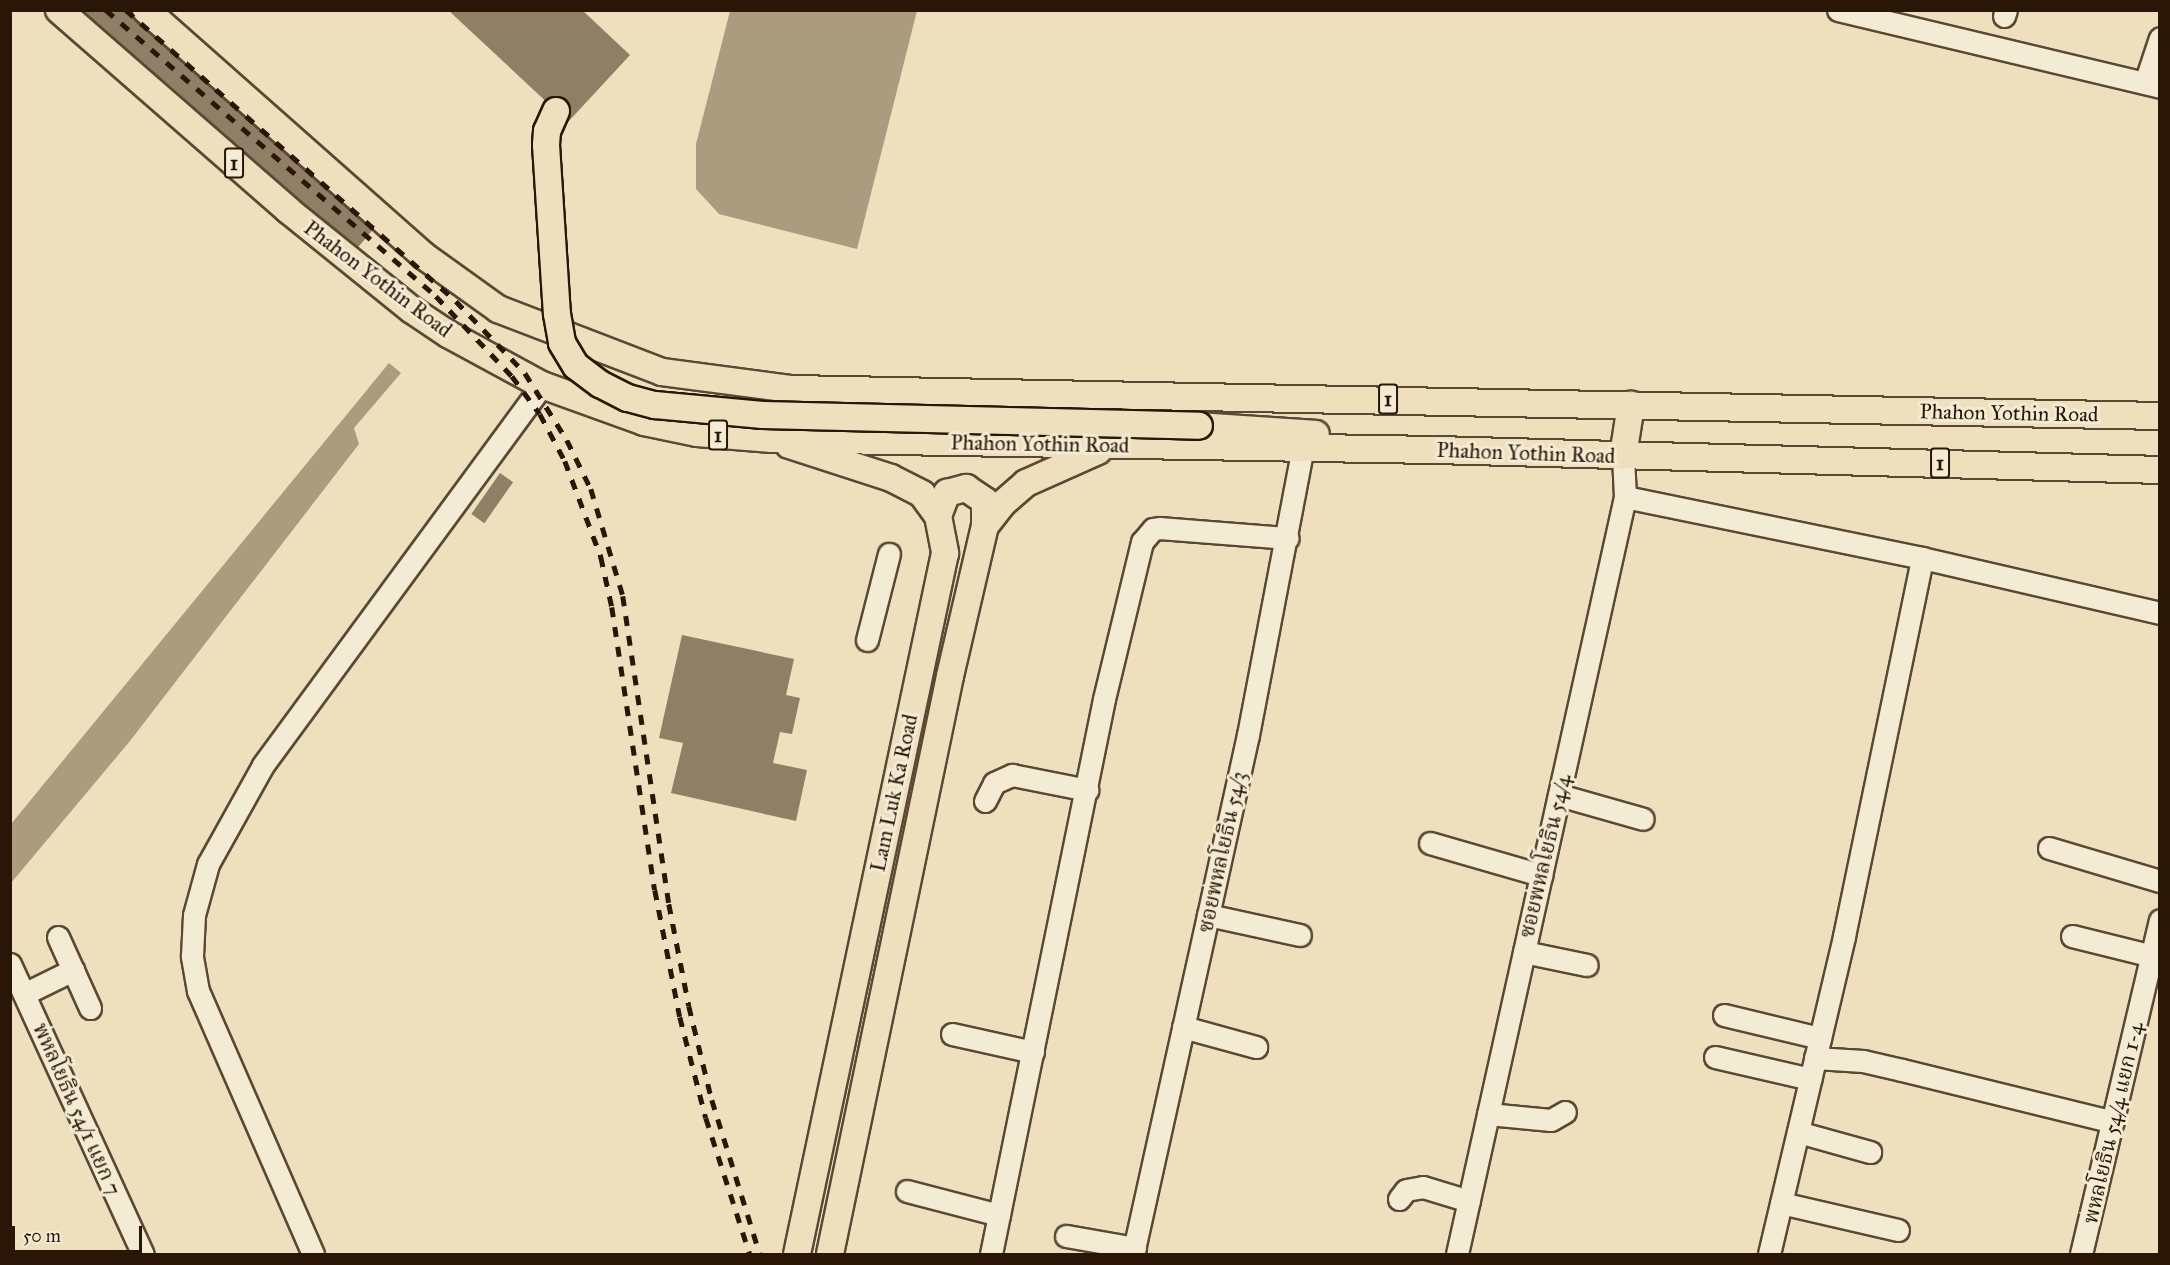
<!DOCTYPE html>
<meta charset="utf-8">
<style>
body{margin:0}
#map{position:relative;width:2170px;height:1265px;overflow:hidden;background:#eee0bd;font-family:"IM FELL Great Primer","Noto Serif Thai",serif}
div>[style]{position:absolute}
.water>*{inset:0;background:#ab9b7f}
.building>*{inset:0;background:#8f7f65;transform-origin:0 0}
.roads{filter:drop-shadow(2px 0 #5a4834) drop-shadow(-2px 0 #5a4834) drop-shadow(0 2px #5a4834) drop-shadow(0 -2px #5a4834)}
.minor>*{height:21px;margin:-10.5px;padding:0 10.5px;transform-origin:10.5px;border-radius:10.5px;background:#f4ebd4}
.major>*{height:26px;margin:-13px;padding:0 13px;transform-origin:13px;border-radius:13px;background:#eee0bd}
.rail>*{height:4.5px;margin-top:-2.25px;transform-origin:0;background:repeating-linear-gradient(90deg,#291606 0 10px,transparent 0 20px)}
.bridges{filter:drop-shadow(2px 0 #291606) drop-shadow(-2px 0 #291606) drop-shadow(0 2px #291606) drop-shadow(0 -2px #291606)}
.major-bridge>*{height:26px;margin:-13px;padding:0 13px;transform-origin:13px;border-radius:13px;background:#eee0bd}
span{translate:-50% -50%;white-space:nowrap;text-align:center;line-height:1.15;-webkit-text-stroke:6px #f4ebd4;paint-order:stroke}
.shield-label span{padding:2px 4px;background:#f4ebd4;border:2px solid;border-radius:4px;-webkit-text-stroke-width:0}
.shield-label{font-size:20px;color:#291606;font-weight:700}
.street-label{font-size:21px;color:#291606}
.frame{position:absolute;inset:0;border:12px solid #291606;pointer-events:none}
.scale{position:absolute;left:12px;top:1226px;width:130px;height:27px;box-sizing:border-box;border:3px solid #291606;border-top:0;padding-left:8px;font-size:18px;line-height:21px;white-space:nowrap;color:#291606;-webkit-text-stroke:4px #f4ebd4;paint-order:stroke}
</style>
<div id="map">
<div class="water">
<i style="clip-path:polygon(730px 11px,917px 11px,857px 249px,719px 214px,696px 189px,696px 144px)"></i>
<i style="clip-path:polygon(389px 363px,401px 373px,354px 428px,359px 444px,130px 741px,11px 883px,11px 824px)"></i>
</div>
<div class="building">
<i style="clip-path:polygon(75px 10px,168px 10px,392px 207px,349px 258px)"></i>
<i style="clip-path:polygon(448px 10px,582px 10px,630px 55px,568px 122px)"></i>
<i style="left:500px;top:473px;width:16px;height:50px;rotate:35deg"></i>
<i style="clip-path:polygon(682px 635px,794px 659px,786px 695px,800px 698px,792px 734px,780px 732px,773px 763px,807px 770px,796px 821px,671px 793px,683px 743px,659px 738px)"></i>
</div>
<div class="roads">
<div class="minor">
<i style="left:1838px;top:10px;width:331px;rotate:13.4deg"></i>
<i style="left:2004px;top:16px;width:6px;rotate:-72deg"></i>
<i style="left:2145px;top:83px;width:47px;rotate:-71.6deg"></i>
<i style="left:1625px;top:497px;width:303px;rotate:11.6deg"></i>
<i style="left:1922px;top:558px;width:244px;rotate:13deg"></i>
<i style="left:867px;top:640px;width:89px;rotate:-75.7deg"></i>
<i style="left:1559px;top:795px;width:87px;rotate:15.9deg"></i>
<i style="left:985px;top:801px;width:20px;rotate:-63deg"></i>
<i style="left:994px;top:783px;width:20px;rotate:-24deg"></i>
<i style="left:1012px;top:775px;width:77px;rotate:11.2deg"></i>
<i style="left:1430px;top:843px;width:116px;rotate:16.1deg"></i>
<i style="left:2049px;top:848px;width:116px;rotate:16.6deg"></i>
<i style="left:1208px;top:915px;width:94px;rotate:12.3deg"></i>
<i style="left:2072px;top:936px;width:83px;rotate:13.9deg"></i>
<i style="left:58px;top:937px;width:78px;rotate:65.7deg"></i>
<i style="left:1524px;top:952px;width:64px;rotate:11.7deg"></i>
<i style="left:10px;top:964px;width:319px;rotate:65.4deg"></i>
<i style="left:24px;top:994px;width:55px;rotate:-26.1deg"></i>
<i style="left:1724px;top:1015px;width:99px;rotate:13.5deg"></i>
<i style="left:1183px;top:1027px;width:76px;rotate:15.3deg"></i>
<i style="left:952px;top:1034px;width:83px;rotate:12.5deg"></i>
<i style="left:1715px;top:1057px;width:98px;rotate:13deg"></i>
<i style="left:1815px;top:1058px;width:48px;rotate:3.6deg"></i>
<i style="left:1863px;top:1061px;width:40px;rotate:13deg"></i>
<i style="left:1902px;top:1070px;width:217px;rotate:13.8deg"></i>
<i style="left:1488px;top:1114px;width:63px;rotate:5.4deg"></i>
<i style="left:1551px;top:1120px;width:16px;rotate:-30deg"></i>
<i style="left:1798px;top:1132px;width:75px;rotate:15.5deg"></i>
<i style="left:907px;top:1191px;width:95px;rotate:14.6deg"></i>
<i style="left:1399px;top:1199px;width:11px;rotate:-52deg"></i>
<i style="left:1406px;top:1190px;width:17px;rotate:-10deg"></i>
<i style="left:1423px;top:1187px;width:48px;rotate:16.9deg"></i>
<i style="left:1781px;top:1203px;width:120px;rotate:13deg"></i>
<i style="left:1066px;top:1236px;width:70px;rotate:9.9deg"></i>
<i style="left:313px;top:1254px;width:287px;rotate:-113.6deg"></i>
<i style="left:198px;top:991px;width:36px;rotate:-100deg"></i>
<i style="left:192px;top:956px;width:41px;rotate:-87.2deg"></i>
<i style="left:194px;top:915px;width:53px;rotate:-74.6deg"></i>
<i style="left:208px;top:864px;width:113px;rotate:-60.9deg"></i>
<i style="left:263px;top:765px;width:471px;rotate:-53.7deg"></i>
<i style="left:991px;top:1254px;width:566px;rotate:-78.49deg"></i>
<i style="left:1104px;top:699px;width:162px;rotate:-76.4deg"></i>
<i style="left:1142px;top:542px;width:17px;rotate:-50deg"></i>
<i style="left:1153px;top:529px;width:7px;rotate:-8deg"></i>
<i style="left:1160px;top:528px;width:128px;rotate:4.5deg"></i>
<i style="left:1133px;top:1254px;width:532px;rotate:-77.51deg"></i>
<i style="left:1248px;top:735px;width:293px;rotate:-79.2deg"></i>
<i style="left:1457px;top:1254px;width:775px;rotate:-77.49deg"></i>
<i style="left:1625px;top:497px;width:41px;rotate:-92.8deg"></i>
<i style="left:1769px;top:1254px;width:327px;rotate:-76.7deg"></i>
<i style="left:1844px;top:936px;width:386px;rotate:-78.3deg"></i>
<i style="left:2081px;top:1254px;width:343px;rotate:-76.7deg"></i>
</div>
<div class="major">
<i style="left:59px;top:10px;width:304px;rotate:41.1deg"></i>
<i style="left:288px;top:210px;width:159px;rotate:38.9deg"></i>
<i style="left:412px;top:310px;width:43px;rotate:33.7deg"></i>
<i style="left:448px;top:334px;width:107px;rotate:28.5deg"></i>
<i style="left:542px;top:385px;width:109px;rotate:19.9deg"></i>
<i style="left:644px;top:422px;width:54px;rotate:11.7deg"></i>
<i style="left:697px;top:433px;width:75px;rotate:4.6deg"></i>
<i style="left:772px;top:439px;width:664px;rotate:0.95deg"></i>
<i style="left:1436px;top:450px;width:724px;rotate:1.58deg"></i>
<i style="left:146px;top:10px;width:371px;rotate:41.5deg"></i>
<i style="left:424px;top:256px;width:91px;rotate:35.6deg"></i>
<i style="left:498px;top:309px;width:176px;rotate:21deg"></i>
<i style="left:662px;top:372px;width:131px;rotate:7.5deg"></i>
<i style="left:792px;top:389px;width:1368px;rotate:1.13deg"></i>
<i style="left:1199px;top:426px;width:117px;rotate:3.9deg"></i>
<i style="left:789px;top:445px;width:107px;rotate:17.9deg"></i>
<i style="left:891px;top:478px;width:35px;rotate:27deg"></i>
<i style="left:922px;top:494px;width:27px;rotate:54deg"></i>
<i style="left:938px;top:516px;width:38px;rotate:79deg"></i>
<i style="left:945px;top:553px;width:716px;rotate:101.92deg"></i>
<i style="left:1623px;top:456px;width:52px;rotate:-81.1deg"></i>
<i style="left:938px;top:516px;width:25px;rotate:-69deg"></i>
<i style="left:947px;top:493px;width:20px;rotate:-15deg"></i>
<i style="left:966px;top:488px;width:23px;rotate:34deg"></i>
<i style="left:985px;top:501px;width:25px;rotate:90deg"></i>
<i style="left:830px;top:1254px;width:590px;rotate:-78.27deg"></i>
<i style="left:950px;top:676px;width:154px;rotate:-76.9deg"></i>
<i style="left:985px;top:526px;width:28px;rotate:-52deg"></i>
<i style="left:1002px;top:504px;width:32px;rotate:-41deg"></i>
<i style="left:1026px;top:483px;width:79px;rotate:-24deg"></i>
</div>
</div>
<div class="rail">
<i style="left:106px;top:10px;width:437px;rotate:40.9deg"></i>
<i style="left:436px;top:296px;width:110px;rotate:46.5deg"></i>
<i style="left:512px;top:376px;width:47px;rotate:53.6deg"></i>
<i style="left:540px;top:414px;width:53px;rotate:62deg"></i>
<i style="left:565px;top:461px;width:103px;rotate:69.4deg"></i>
<i style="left:601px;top:557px;width:51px;rotate:77.6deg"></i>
<i style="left:612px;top:607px;width:286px;rotate:81.4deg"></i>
<i style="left:655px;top:890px;width:129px;rotate:78.9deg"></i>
<i style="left:680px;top:1017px;width:104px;rotate:75.6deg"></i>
<i style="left:706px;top:1118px;width:143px;rotate:72.1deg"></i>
<i style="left:126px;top:10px;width:440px;rotate:41.4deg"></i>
<i style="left:456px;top:301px;width:100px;rotate:46.2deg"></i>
<i style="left:525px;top:373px;width:79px;rotate:57.9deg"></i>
<i style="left:567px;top:440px;width:55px;rotate:63.9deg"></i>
<i style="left:591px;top:489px;width:112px;rotate:73.3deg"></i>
<i style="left:623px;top:596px;width:311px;rotate:81.5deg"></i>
<i style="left:669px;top:904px;width:104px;rotate:78.9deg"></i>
<i style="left:689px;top:1006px;width:97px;rotate:76.3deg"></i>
<i style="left:712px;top:1100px;width:161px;rotate:72.7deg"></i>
</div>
<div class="bridges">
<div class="major-bridge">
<i style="left:556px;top:111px;width:22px;rotate:114deg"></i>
<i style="left:547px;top:131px;width:14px;rotate:94deg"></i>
<i style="left:546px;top:145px;width:169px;rotate:86.3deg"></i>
<i style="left:557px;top:314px;width:29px;rotate:80deg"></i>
<i style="left:562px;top:343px;width:27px;rotate:59deg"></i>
<i style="left:576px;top:366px;width:30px;rotate:37deg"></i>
<i style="left:600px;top:384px;width:31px;rotate:27deg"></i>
<i style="left:628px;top:398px;width:28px;rotate:15deg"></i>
<i style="left:655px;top:405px;width:108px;rotate:5.3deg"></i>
<i style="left:763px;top:415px;width:436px;rotate:1.4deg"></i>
</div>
</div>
<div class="shield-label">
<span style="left:234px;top:163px">1</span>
<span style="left:1388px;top:399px">1</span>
<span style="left:718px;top:435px">1</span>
<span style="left:1940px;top:463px">1</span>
</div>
<div class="street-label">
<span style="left:378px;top:279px;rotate:37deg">Phahon Yothin Road</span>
<span style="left:2009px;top:413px;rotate:1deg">Phahon Yothin Road</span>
<span style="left:1040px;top:444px;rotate:1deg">Phahon Yothin Road</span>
<span style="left:1526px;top:453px;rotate:2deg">Phahon Yothin Road</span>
<span style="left:894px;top:793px;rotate:-78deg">Lam Luk Ka Road</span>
<span style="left:1222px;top:852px;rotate:-78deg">ซอยพหลโยธิน 54/3</span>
<span style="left:1545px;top:856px;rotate:-77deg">ซอยพหลโยธิน 54/4</span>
<span style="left:77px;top:1109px;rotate:66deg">พหลโยธิน 54/1 แยก 7</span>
<span style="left:2113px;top:1123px;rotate:-77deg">พหลโยธิน 54/4 แยก 1-4</span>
</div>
<div class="frame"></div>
<div class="scale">50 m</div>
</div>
